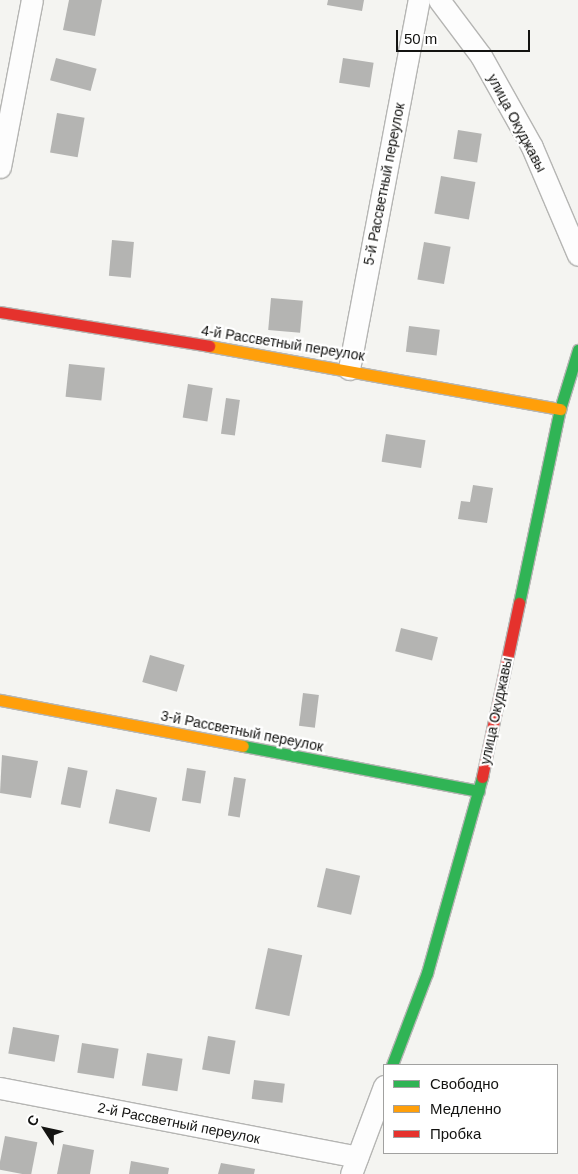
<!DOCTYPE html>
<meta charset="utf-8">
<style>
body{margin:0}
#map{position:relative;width:578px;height:1174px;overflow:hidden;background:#f4f4f1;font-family:Arial,sans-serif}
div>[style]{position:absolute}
.building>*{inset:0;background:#b4b4b2;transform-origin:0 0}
.roads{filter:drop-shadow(1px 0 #b5b5b3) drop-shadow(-1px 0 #b5b5b3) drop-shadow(0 1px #b5b5b3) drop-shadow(0 -1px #b5b5b3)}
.street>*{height:21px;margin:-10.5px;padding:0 10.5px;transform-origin:10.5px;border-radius:10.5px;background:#fdfdfd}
.fast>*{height:11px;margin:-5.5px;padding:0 5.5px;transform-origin:5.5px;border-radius:5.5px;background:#30b455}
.slow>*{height:11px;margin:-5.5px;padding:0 5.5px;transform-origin:5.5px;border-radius:5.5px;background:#ff9f0a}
.jam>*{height:11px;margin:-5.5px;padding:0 5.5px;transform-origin:5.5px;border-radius:5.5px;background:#e5322d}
span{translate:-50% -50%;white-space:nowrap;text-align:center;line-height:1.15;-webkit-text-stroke:4.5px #fff;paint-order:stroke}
.street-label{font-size:14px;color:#131311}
.legend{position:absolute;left:383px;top:1064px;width:175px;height:90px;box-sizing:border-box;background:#fff;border:1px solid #a1a1a0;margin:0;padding:6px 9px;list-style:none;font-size:15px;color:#131311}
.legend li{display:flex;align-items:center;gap:10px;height:25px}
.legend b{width:25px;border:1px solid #a1a1a0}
.north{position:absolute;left:20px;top:1104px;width:50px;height:50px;-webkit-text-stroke:4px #fff;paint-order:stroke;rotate:305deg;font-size:14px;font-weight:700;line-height:20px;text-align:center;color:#131311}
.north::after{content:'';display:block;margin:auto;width:18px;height:22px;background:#131311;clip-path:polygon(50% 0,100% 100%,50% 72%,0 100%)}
.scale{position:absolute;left:396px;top:30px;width:134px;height:22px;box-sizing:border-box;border:2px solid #131311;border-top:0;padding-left:6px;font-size:15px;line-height:18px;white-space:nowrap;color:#131311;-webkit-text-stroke:4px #fff;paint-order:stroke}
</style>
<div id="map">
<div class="building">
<i style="clip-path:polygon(69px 0,102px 0,95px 36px,63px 30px)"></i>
<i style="clip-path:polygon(328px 0,364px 0,362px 11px,327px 5px)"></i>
<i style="left:56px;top:58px;width:42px;height:23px;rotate:15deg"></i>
<i style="left:343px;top:58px;width:31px;height:25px;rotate:9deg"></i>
<i style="left:57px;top:113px;width:28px;height:40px;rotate:10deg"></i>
<i style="left:458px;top:130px;width:24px;height:29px;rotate:9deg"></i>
<i style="left:441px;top:176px;width:35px;height:38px;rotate:10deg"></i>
<i style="left:112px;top:240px;width:22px;height:36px;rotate:5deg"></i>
<i style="left:424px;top:242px;width:27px;height:38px;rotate:10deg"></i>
<i style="left:271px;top:298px;width:32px;height:32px;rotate:5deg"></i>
<i style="left:409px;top:326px;width:31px;height:26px;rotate:7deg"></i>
<i style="left:69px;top:364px;width:36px;height:33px;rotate:6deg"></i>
<i style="left:188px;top:384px;width:25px;height:34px;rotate:9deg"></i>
<i style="left:226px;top:398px;width:14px;height:36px;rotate:8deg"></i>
<i style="left:386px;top:434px;width:40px;height:28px;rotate:9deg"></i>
<i style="clip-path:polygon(473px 485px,493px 488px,487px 523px,458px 519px,461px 501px,470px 502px)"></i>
<i style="left:401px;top:628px;width:38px;height:24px;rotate:14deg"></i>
<i style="left:150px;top:655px;width:36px;height:28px;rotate:16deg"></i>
<i style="left:303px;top:693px;width:16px;height:33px;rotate:7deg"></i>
<i style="clip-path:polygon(2px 755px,38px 761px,31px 798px,0 793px)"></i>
<i style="left:68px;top:767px;width:20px;height:38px;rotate:11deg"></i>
<i style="left:187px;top:768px;width:19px;height:33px;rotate:9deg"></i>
<i style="left:234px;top:777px;width:12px;height:39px;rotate:9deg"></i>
<i style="left:116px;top:789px;width:42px;height:35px;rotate:12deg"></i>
<i style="left:326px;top:868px;width:35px;height:40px;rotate:13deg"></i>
<i style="left:268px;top:948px;width:35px;height:62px;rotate:12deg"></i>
<i style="left:13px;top:1027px;width:47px;height:27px;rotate:10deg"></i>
<i style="left:208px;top:1036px;width:28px;height:34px;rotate:10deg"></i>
<i style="left:82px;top:1043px;width:37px;height:30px;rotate:9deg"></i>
<i style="left:147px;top:1053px;width:36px;height:33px;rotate:9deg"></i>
<i style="left:254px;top:1080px;width:31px;height:19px;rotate:7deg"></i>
<i style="left:5px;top:1136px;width:33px;height:34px;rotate:11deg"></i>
<i style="clip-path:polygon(63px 1144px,94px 1150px,90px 1174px,57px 1174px)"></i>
<i style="clip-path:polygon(131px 1161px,169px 1168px,168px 1174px,129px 1174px)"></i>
<i style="clip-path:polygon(221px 1163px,255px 1169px,254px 1174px,218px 1174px)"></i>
</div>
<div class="roads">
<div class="street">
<i style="left:439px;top:0;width:70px;rotate:53.1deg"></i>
<i style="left:481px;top:56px;width:104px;rotate:60.7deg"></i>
<i style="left:532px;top:147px;width:117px;rotate:66.9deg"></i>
<i style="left:0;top:167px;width:170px;rotate:-79.2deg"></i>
<i style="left:349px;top:369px;width:376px;rotate:-79.3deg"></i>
<i style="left:0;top:1088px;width:364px;rotate:10.9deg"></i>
<i style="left:351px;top:1174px;width:94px;rotate:-69.4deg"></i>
</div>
<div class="fast">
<i style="left:519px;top:603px;width:198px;rotate:-78.1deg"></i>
<i style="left:560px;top:409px;width:62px;rotate:-73deg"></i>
<i style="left:243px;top:746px;width:240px;rotate:10.8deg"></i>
<i style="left:392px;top:1065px;width:98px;rotate:-69.2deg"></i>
<i style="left:427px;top:973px;width:204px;rotate:-74.3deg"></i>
</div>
<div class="slow">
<i style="left:209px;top:346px;width:357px;rotate:10.2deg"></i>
<i style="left:0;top:700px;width:247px;rotate:10.7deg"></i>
</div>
<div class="jam">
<i style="left:0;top:312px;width:212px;rotate:9.2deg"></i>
<i style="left:482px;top:777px;width:178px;rotate:-78deg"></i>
</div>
</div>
<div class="street-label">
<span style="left:517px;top:123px;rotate:62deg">улица Окуджавы</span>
<span style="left:384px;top:184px;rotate:-79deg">5-й Рассветный переулок</span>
<span style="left:283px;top:343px;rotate:9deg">4-й Рассветный переулок</span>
<span style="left:496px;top:711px;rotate:-78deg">улица Окуджавы</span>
<span style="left:242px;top:731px;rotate:11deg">3-й Рассветный переулок</span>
<span style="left:179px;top:1123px;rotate:11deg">2-й Рассветный переулок</span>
</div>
<ul class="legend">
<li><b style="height:6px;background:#30b455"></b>Свободно</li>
<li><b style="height:6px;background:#ff9f0a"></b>Медленно</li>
<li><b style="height:6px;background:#e5322d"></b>Пробка</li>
</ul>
<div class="north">С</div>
<div class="scale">50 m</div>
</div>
